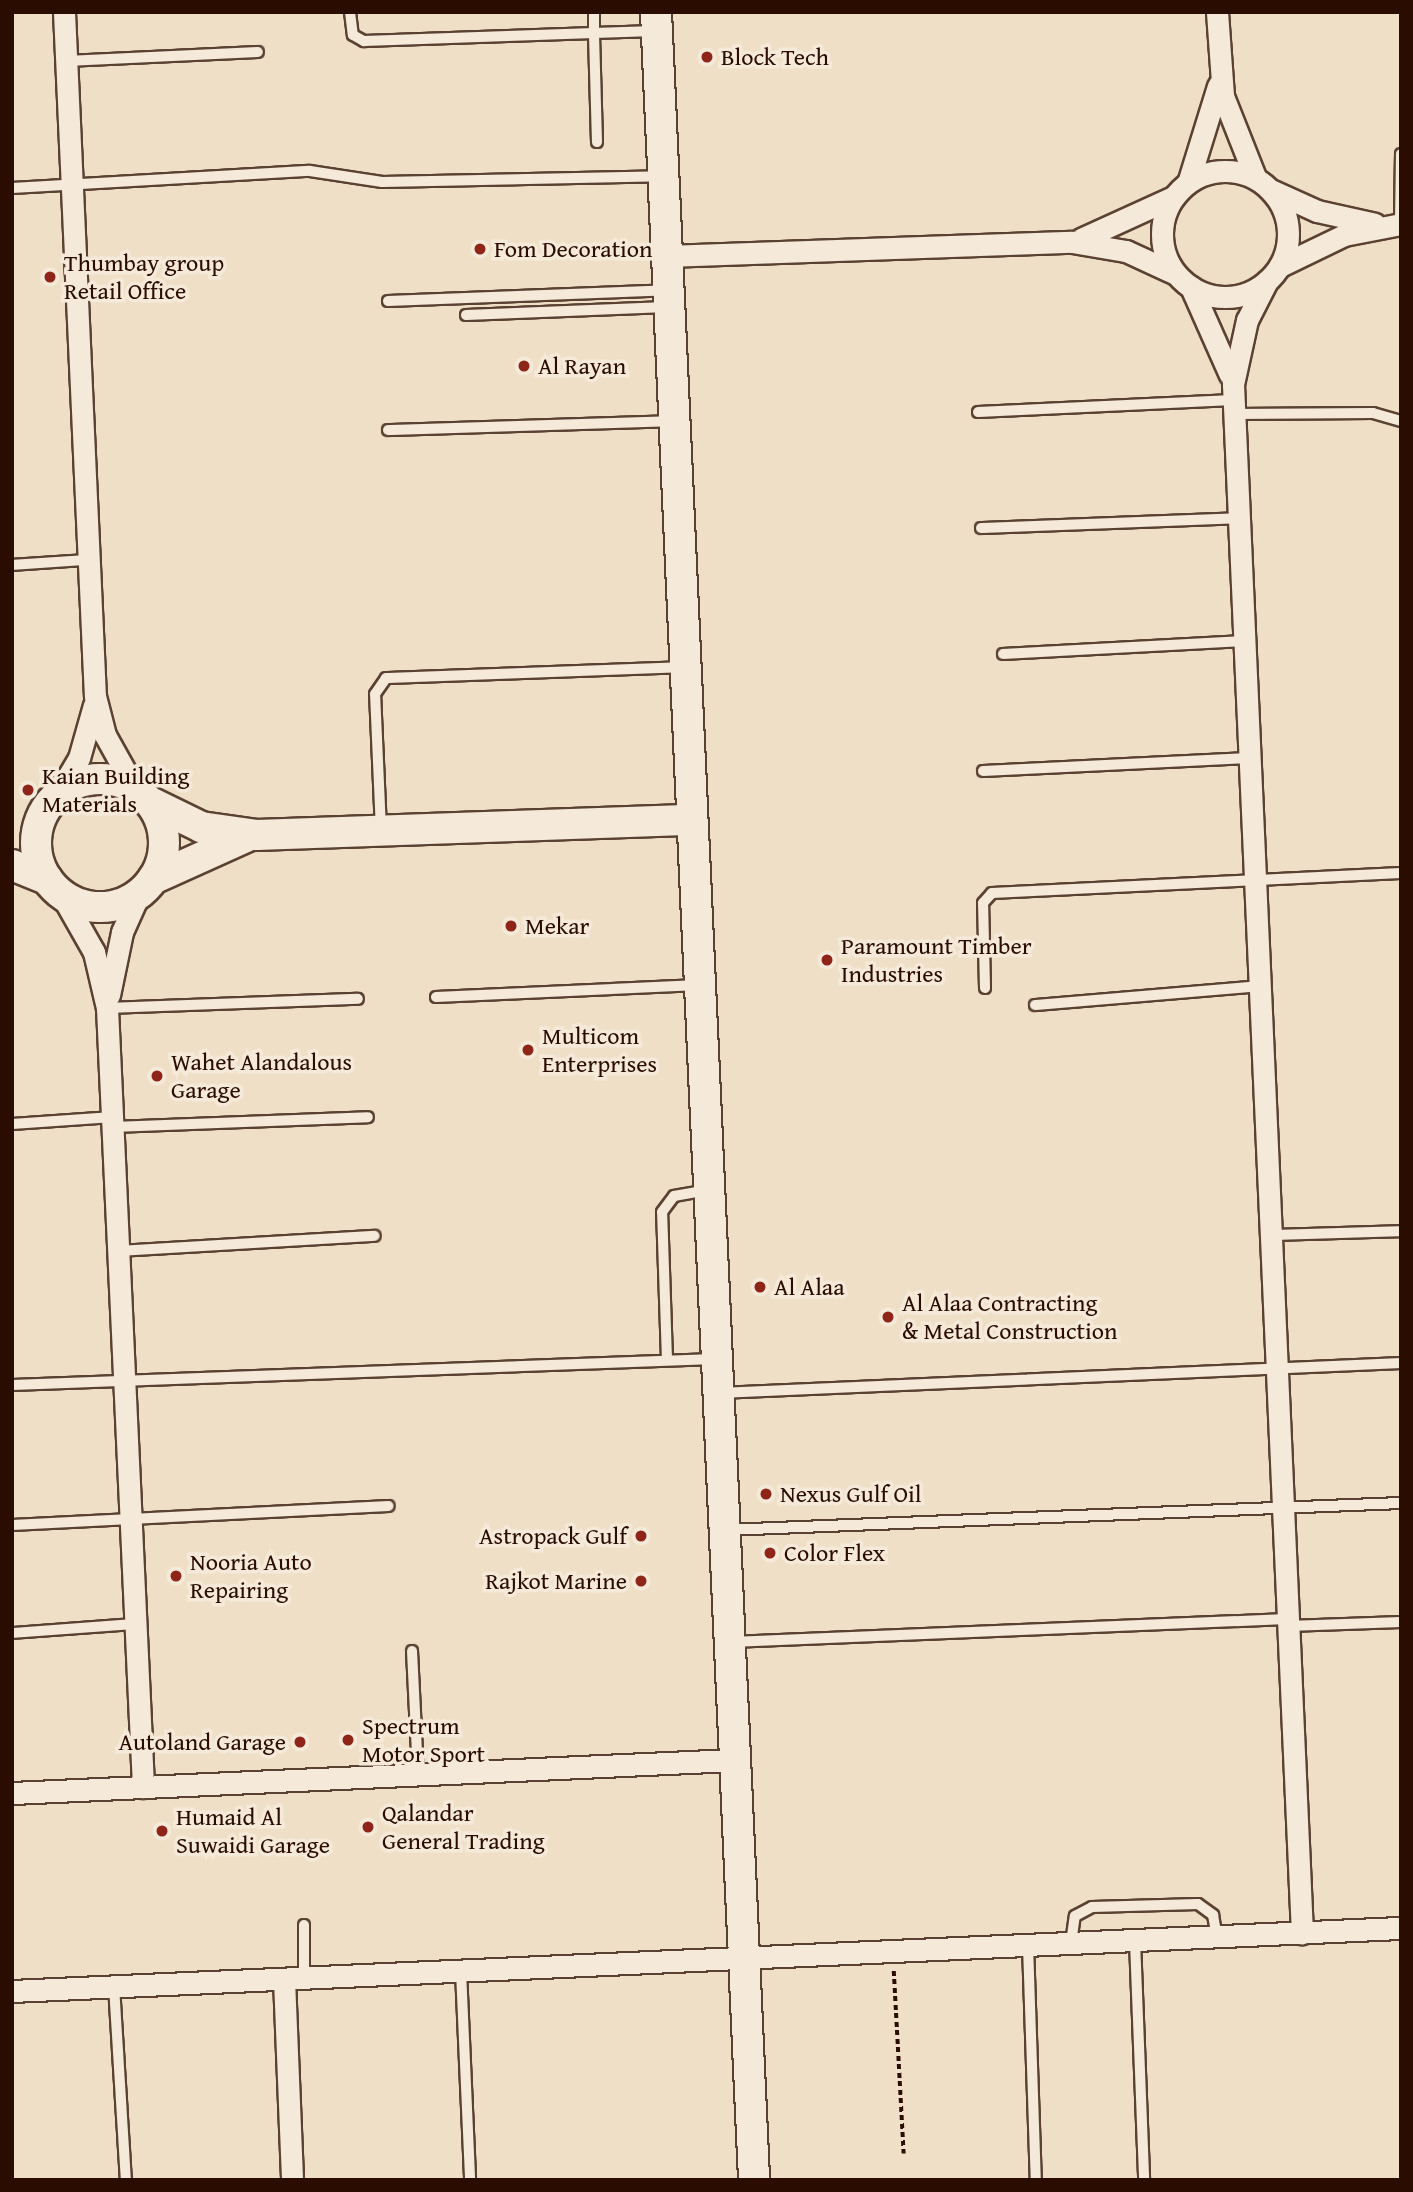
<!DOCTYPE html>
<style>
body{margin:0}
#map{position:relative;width:1413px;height:2192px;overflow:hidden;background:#efdfc6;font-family:"Gentium Book Plus",serif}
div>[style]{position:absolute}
.path>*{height:3.5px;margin-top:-1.75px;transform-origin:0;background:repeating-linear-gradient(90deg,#2a0c00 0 5px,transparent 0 8.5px)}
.roads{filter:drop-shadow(2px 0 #5b4132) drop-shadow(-2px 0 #5b4132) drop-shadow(0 2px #5b4132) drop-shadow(0 -2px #5b4132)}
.lane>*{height:10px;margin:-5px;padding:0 5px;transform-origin:5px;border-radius:5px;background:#f5eada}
.street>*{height:21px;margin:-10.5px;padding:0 10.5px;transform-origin:10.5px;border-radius:10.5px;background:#f5eada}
.street>.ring{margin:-10.5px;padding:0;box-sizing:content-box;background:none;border:21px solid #f5eada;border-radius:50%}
.secondary>*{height:30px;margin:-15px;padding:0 15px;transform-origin:15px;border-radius:15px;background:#f5eada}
.secondary>.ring{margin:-15px;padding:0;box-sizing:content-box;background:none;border:30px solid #f5eada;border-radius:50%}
.dots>*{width:19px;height:19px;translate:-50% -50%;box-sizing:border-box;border:4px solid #f5eada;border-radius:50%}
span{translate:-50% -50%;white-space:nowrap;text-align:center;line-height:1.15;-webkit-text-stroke:7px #f5eada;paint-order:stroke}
.poi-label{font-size:24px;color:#2a0c00}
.left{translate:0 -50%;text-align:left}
.right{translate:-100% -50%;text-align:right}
.frame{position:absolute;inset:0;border:14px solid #2a0c00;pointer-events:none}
</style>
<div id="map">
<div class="path">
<i style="left:894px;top:1971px;width:183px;rotate:86.9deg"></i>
</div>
<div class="roads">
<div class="lane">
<i style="left:350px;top:12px;width:23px;rotate:83deg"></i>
<i style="left:353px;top:35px;width:13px;rotate:29deg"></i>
<i style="left:364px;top:41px;width:230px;rotate:-2deg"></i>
<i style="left:594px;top:33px;width:21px;rotate:-90deg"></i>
<i style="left:66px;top:61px;width:192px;rotate:-2.7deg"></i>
<i style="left:597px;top:142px;width:109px;rotate:-91.6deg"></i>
<i style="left:594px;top:33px;width:60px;rotate:-1.9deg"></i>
<i style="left:12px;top:188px;width:298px;rotate:-3.3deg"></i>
<i style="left:310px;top:171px;width:73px;rotate:8.7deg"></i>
<i style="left:382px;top:182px;width:280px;rotate:-1.2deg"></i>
<i style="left:1400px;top:224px;width:70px;rotate:-89.2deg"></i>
<i style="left:388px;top:301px;width:280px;rotate:-2.2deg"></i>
<i style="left:466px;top:315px;width:201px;rotate:-2.3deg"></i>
<i style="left:978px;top:412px;width:255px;rotate:-2.7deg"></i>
<i style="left:1234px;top:414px;width:139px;rotate:-0.4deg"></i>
<i style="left:1373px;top:413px;width:29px;rotate:16deg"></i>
<i style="left:388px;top:430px;width:284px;rotate:-1.8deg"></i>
<i style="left:981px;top:528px;width:258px;rotate:-2.2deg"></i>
<i style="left:12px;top:565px;width:74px;rotate:-3.9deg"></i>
<i style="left:1003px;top:654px;width:241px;rotate:-3.1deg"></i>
<i style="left:983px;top:771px;width:266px;rotate:-2.8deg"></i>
<i style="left:381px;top:830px;width:136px;rotate:-92.5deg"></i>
<i style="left:375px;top:694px;width:19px;rotate:-55deg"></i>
<i style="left:386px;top:678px;width:296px;rotate:-2.1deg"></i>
<i style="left:985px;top:988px;width:85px;rotate:-91.3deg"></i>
<i style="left:983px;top:903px;width:13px;rotate:-48deg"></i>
<i style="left:992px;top:893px;width:409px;rotate:-2.8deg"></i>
<i style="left:436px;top:997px;width:263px;rotate:-2.6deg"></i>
<i style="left:1035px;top:1005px;width:225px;rotate:-4.8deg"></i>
<i style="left:107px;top:1008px;width:251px;rotate:-2.1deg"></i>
<i style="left:12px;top:1124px;width:101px;rotate:-4deg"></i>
<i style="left:113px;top:1127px;width:255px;rotate:-2.2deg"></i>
<i style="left:1270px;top:1235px;width:131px;rotate:-1.7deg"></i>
<i style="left:119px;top:1251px;width:256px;rotate:-3.4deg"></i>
<i style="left:667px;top:1360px;width:148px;rotate:-91.9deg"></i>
<i style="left:662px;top:1212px;width:20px;rotate:-53deg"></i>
<i style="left:674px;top:1196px;width:35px;rotate:-10deg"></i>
<i style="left:12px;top:1385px;width:703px;rotate:-2.12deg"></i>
<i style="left:719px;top:1393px;width:683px;rotate:-2.52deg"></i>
<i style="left:12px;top:1525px;width:377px;rotate:-2.9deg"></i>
<i style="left:726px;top:1530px;width:676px;rotate:-2.29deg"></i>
<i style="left:1288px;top:1626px;width:113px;rotate:-2deg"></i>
<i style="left:12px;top:1633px;width:124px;rotate:-4.2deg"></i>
<i style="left:731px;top:1642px;width:556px;rotate:-2.37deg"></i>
<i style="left:412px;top:1651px;width:123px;rotate:87.2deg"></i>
<i style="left:304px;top:1925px;width:53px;rotate:90deg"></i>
<i style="left:1135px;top:1941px;width:239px;rotate:87.8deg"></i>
<i style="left:1071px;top:1943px;width:27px;rotate:-82deg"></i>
<i style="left:1075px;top:1916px;width:19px;rotate:-28deg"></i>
<i style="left:1092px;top:1907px;width:106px;rotate:-1.6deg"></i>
<i style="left:1198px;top:1904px;width:19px;rotate:36deg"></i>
<i style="left:1213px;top:1915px;width:22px;rotate:80deg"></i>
<i style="left:1028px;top:1945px;width:235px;rotate:88.1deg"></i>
<i style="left:461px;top:1971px;width:209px;rotate:87.5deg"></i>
<i style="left:114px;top:1986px;width:194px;rotate:86.5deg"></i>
</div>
<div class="street">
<i style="left:64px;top:12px;width:685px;rotate:87.41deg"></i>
<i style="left:95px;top:696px;width:40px;rotate:75.6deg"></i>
<i style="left:105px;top:735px;width:62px;rotate:60.9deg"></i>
<i style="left:1217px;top:12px;width:84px;rotate:85.9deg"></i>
<i style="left:1223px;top:96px;width:87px;rotate:68.4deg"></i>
<i class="ring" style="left:1162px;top:171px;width:105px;height:105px"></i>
<i style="left:1188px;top:183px;width:102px;rotate:-72.8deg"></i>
<i style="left:1273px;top:191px;width:48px;rotate:24.4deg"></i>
<i style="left:1317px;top:211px;width:59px;rotate:12.6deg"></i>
<i style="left:1081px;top:239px;width:101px;rotate:-24.5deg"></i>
<i style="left:666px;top:256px;width:406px;rotate:-2deg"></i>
<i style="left:1072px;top:242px;width:55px;rotate:9.5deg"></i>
<i style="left:1126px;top:251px;width:55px;rotate:24.7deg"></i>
<i style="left:1280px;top:266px;width:71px;rotate:-25.8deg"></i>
<i style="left:1344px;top:235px;width:58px;rotate:-10.9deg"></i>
<i style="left:1267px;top:281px;width:44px;rotate:117.1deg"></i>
<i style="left:1247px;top:320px;width:66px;rotate:102.3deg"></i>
<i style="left:1233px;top:384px;width:1551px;rotate:87.45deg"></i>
<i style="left:1191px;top:287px;width:96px;rotate:66.1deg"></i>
<i style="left:57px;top:795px;width:43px;rotate:-59.3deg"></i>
<i style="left:79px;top:758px;width:55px;rotate:-74.2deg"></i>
<i style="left:61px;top:894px;width:67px;rotate:60.4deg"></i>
<i style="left:94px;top:952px;width:57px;rotate:76.9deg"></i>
<i style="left:107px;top:1008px;width:780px;rotate:87.35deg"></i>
<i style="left:109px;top:995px;width:64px;rotate:-78.3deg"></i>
<i style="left:122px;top:932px;width:42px;rotate:-65.9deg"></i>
<i style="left:12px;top:1793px;width:723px;rotate:-2.62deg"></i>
<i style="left:284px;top:1979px;width:201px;rotate:87.7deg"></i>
<i style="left:12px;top:1991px;width:1390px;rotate:-2.6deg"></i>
</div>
<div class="secondary">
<i style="left:656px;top:12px;width:2170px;rotate:87.41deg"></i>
<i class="ring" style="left:36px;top:779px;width:98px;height:98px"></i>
<i style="left:150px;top:802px;width:57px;rotate:26.1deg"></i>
<i style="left:201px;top:827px;width:57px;rotate:8.1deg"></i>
<i style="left:257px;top:835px;width:435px;rotate:-2deg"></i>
<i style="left:12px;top:865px;width:38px;rotate:22deg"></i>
<i style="left:153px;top:879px;width:102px;rotate:-24.3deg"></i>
</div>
</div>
<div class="dots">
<i style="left:707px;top:57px;background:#8f2418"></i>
<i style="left:480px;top:249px;background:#8f2418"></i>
<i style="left:50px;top:277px;background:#8f2418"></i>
<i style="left:524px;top:366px;background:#8f2418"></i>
<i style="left:28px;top:790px;background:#8f2418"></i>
<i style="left:511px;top:926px;background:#8f2418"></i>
<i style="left:827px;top:960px;background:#8f2418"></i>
<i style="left:528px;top:1050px;background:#8f2418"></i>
<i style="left:157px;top:1076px;background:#8f2418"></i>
<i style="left:760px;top:1287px;background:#8f2418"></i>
<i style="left:888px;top:1317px;background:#8f2418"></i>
<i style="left:766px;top:1494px;background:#8f2418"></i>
<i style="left:641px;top:1536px;background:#8f2418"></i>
<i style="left:770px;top:1553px;background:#8f2418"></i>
<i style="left:176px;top:1576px;background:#8f2418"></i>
<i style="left:641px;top:1581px;background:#8f2418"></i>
<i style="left:348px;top:1740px;background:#8f2418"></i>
<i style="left:300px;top:1742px;background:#8f2418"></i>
<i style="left:368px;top:1827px;background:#8f2418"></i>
<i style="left:162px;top:1831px;background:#8f2418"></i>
</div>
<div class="poi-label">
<span class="left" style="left:721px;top:57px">Block Tech</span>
<span class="left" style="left:494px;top:249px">Fom Decoration</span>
<span class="left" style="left:64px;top:277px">Thumbay group<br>Retail Office</span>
<span class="left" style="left:538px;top:366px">Al Rayan</span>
<span class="left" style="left:42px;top:790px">Kaian Building<br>Materials</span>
<span class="left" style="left:525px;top:926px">Mekar</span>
<span class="left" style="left:841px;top:960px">Paramount Timber<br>Industries</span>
<span class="left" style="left:542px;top:1050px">Multicom<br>Enterprises</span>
<span class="left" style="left:171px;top:1076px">Wahet Alandalous<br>Garage</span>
<span class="left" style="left:774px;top:1287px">Al Alaa</span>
<span class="left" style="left:902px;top:1317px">Al Alaa Contracting<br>&amp; Metal Construction</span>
<span class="left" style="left:780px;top:1494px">Nexus Gulf Oil</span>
<span class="right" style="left:627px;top:1536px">Astropack Gulf</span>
<span class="left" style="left:784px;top:1553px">Color Flex</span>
<span class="left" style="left:190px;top:1576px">Nooria Auto<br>Repairing</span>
<span class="right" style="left:627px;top:1581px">Rajkot Marine</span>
<span class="left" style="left:362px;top:1740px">Spectrum<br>Motor Sport</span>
<span class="right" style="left:286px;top:1742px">Autoland Garage</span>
<span class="left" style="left:382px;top:1827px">Qalandar<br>General Trading</span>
<span class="left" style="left:176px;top:1831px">Humaid Al<br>Suwaidi Garage</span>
</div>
<div class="frame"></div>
</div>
